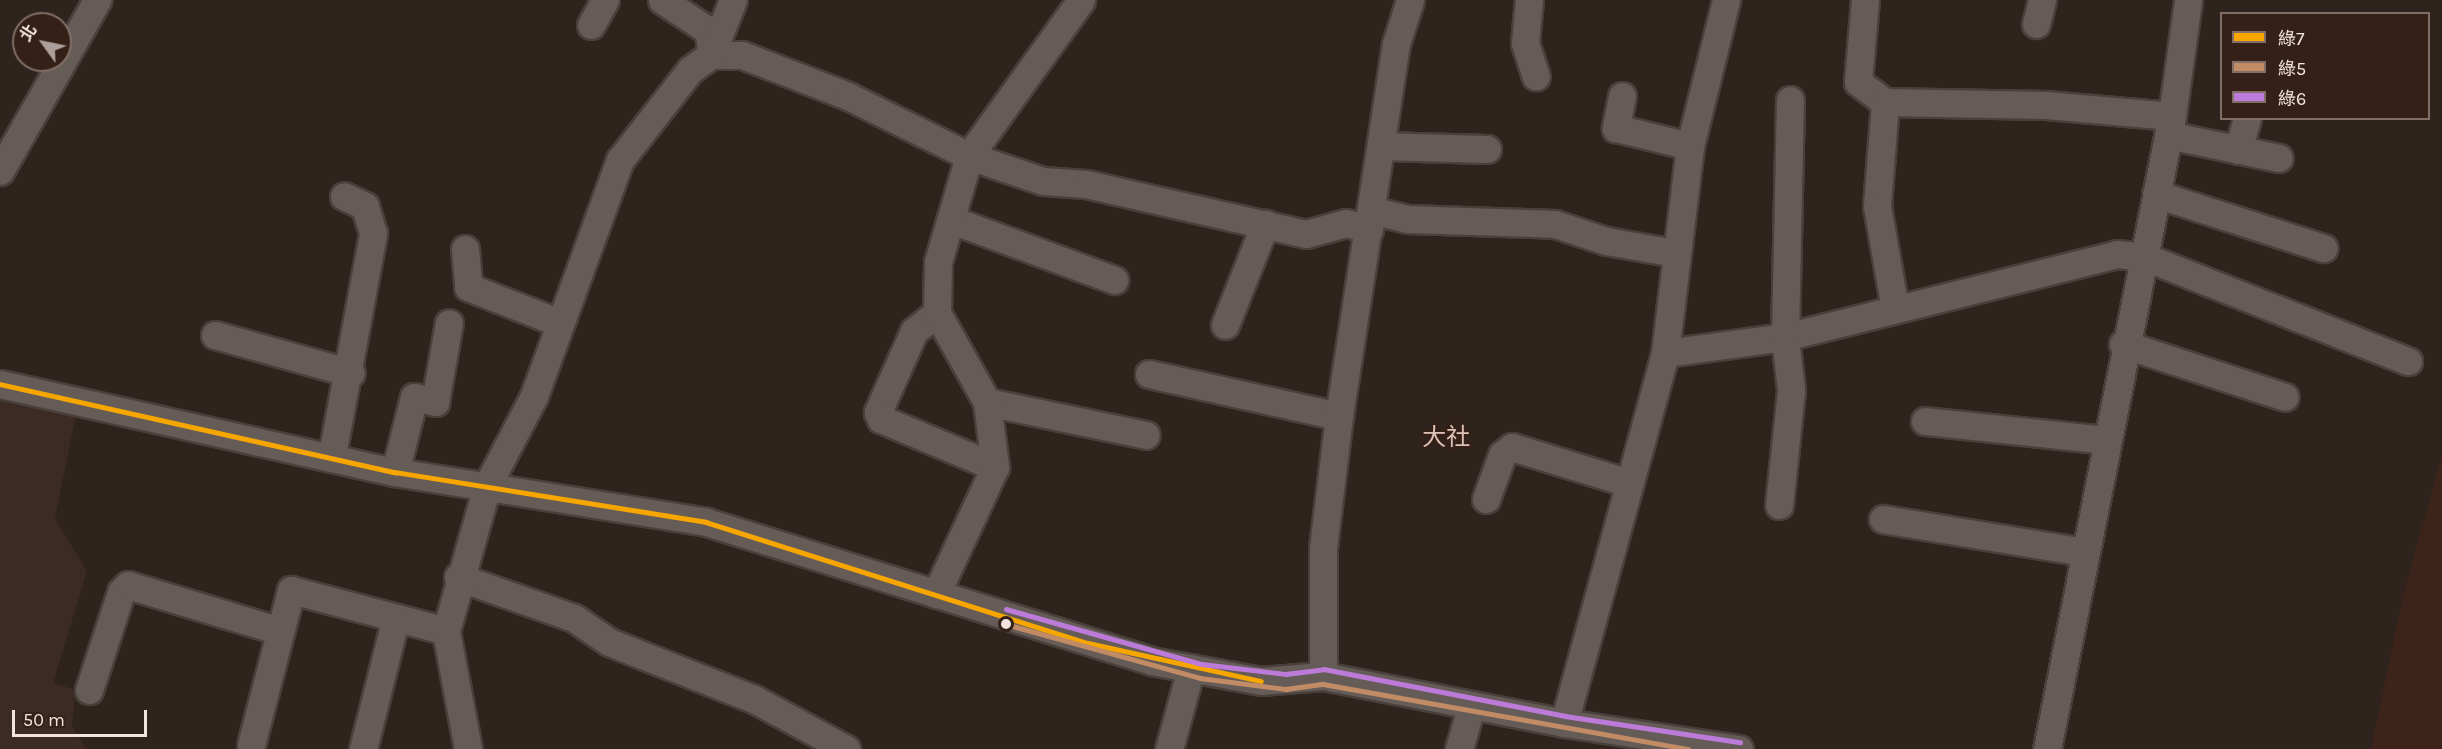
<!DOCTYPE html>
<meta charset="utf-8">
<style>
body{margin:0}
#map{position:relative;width:2442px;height:749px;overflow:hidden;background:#2e231d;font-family:Karla,"Noto Sans TC",sans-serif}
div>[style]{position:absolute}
.industrial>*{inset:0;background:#3c2a25}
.built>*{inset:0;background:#3c241a}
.roads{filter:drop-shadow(2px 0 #49403c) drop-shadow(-2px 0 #49403c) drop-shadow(0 2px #49403c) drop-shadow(0 -2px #49403c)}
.minor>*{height:27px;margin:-13.5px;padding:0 13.5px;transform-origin:13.5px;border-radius:13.5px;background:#655c58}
.bus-1>*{height:4.5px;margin:-2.25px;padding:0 2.25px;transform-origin:2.25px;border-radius:2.25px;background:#f7a600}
.bus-2>*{height:4.5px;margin:-2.25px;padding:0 2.25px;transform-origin:2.25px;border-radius:2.25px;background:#c18c65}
.bus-3>*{height:4.5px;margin:-2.25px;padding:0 2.25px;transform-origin:2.25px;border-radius:2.25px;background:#bd7bd9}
.dots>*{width:16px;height:16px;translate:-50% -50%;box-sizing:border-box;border:3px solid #342017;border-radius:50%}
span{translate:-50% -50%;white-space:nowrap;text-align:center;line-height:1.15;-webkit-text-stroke:5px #342017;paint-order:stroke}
.quarter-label{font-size:24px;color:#dec2b8}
.legend{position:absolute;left:2220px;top:12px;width:210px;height:108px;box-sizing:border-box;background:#342017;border:2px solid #806e67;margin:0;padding:8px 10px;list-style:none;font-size:18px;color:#f2e4de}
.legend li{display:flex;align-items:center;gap:12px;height:30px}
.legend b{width:30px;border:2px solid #806e67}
.north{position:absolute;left:12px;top:12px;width:60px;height:60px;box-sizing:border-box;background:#342017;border:2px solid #806e67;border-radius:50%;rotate:303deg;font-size:16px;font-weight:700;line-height:24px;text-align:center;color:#f2e4de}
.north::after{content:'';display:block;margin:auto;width:21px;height:27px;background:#ada09a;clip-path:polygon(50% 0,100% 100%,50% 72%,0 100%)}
.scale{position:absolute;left:12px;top:710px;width:135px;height:27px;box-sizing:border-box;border:3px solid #f2e4de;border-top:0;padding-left:8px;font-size:18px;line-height:21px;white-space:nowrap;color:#f2e4de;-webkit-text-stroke:4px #342017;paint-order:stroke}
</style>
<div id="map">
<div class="industrial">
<i style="clip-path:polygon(0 382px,79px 400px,55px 519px,87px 571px,53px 683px,76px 690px,72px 726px,86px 749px,0 749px)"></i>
</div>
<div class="built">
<i style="clip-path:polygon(2442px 455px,2442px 749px,2371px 749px,2403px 595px)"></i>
</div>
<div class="roads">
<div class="minor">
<i style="left:662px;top:0;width:56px;rotate:33.4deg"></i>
<i style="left:709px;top:31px;width:24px;rotate:85deg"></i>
<i style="left:711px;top:55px;width:31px"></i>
<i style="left:742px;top:55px;width:114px;rotate:21.1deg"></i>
<i style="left:848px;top:96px;width:135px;rotate:26.4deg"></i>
<i style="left:969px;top:156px;width:78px;rotate:18.7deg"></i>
<i style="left:1043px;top:181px;width:43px;rotate:4deg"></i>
<i style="left:1086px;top:184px;width:226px;rotate:12.8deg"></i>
<i style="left:1306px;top:234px;width:41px;rotate:-15.4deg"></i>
<i style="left:1346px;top:223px;width:24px;rotate:15deg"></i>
<i style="left:1529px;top:0;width:43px;rotate:95.3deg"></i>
<i style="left:1525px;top:43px;width:35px;rotate:72deg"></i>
<i style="left:1865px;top:0;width:82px;rotate:94.9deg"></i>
<i style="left:1858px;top:82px;width:34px;rotate:37deg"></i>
<i style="left:1885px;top:102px;width:104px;rotate:94.4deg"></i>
<i style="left:1877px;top:206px;width:105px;rotate:80.1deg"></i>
<i style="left:2036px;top:24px;width:25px;rotate:-76deg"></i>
<i style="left:591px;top:25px;width:29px;rotate:-61deg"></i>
<i style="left:1622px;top:96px;width:33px;rotate:101deg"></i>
<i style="left:1616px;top:128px;width:76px;rotate:13.7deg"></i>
<i style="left:1885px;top:102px;width:161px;rotate:1.1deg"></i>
<i style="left:2046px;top:105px;width:126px;rotate:5deg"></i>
<i style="left:2168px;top:135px;width:113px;rotate:11.7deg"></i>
<i style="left:1381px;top:146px;width:106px;rotate:1.6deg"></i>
<i style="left:2238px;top:150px;width:33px;rotate:-74deg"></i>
<i style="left:0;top:171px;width:197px;rotate:-60.4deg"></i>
<i style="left:2156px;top:194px;width:176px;rotate:17.9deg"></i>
<i style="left:1371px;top:210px;width:38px;rotate:14deg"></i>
<i style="left:1408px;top:219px;width:147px;rotate:1.9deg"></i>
<i style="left:1555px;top:224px;width:54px;rotate:18.4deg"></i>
<i style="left:1606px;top:241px;width:70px;rotate:9.9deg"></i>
<i style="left:952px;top:220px;width:173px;rotate:20.3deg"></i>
<i style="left:465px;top:249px;width:38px;rotate:85deg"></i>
<i style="left:468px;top:287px;width:99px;rotate:21.4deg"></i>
<i style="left:937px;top:313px;width:29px;rotate:142deg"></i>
<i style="left:914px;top:331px;width:89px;rotate:114deg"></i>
<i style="left:878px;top:412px;width:8px;rotate:67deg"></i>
<i style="left:881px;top:419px;width:124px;rotate:22.8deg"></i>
<i style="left:1225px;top:325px;width:109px;rotate:-68.4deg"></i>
<i style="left:215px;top:335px;width:141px;rotate:15.6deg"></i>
<i style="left:2123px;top:344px;width:170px;rotate:18.1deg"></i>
<i style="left:1665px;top:353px;width:121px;rotate:-7.6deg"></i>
<i style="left:1785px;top:337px;width:342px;rotate:-14deg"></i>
<i style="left:2117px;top:254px;width:28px;rotate:6deg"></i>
<i style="left:2145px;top:257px;width:283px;rotate:21.6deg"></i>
<i style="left:1149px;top:374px;width:195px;rotate:12.5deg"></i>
<i style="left:0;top:384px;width:405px;rotate:12.6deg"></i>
<i style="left:395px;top:472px;width:315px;rotate:9.1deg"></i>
<i style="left:706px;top:522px;width:466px;rotate:17.3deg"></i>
<i style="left:1151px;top:661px;width:112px;rotate:10.3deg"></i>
<i style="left:1261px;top:681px;width:62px;rotate:-4.6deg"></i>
<i style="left:1323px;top:676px;width:246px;rotate:11deg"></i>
<i style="left:1564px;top:723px;width:177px;rotate:8.5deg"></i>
<i style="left:987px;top:402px;width:162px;rotate:11.7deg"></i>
<i style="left:1925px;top:421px;width:182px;rotate:6deg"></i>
<i style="left:332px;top:455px;width:226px;rotate:-79.5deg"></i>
<i style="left:373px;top:233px;width:28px;rotate:-107deg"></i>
<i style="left:365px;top:206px;width:23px;rotate:-155deg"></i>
<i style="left:395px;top:472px;width:77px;rotate:-75.8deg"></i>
<i style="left:414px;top:397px;width:22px;rotate:13deg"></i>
<i style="left:435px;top:402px;width:80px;rotate:-80deg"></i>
<i style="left:1486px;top:499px;width:47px;rotate:-70deg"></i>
<i style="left:1502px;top:455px;width:13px;rotate:-39deg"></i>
<i style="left:1512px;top:447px;width:122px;rotate:17.1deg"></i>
<i style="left:1779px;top:505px;width:116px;rotate:-84deg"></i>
<i style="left:1791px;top:390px;width:53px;rotate:-96.5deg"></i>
<i style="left:1785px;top:337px;width:237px;rotate:-88.8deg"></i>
<i style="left:1883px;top:519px;width:205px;rotate:9.3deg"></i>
<i style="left:458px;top:577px;width:123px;rotate:19.5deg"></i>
<i style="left:574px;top:618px;width:42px;rotate:34.4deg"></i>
<i style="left:609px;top:642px;width:156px;rotate:21.5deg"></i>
<i style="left:754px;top:699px;width:105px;rotate:28.5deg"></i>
<i style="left:936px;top:594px;width:140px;rotate:-65.1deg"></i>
<i style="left:995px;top:467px;width:65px;rotate:-97deg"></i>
<i style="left:987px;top:402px;width:102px;rotate:-119.3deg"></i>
<i style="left:937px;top:313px;width:51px;rotate:-88.9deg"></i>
<i style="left:938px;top:262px;width:110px;rotate:-73.7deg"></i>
<i style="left:969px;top:156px;width:192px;rotate:-54.3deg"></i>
<i style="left:1323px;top:676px;width:128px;rotate:-90deg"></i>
<i style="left:1323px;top:548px;width:133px;rotate:-83.1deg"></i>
<i style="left:1339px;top:416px;width:376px;rotate:-81.3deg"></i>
<i style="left:1396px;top:44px;width:46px;rotate:-72.3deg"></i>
<i style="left:89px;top:690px;width:103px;rotate:-71.9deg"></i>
<i style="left:121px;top:592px;width:10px;rotate:-45deg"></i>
<i style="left:128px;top:585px;width:156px;rotate:16.8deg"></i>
<i style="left:1564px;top:723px;width:384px;rotate:-74.7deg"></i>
<i style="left:1665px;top:353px;width:209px;rotate:-83.1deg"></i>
<i style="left:1690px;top:146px;width:150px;rotate:-76.1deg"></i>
<i style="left:251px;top:745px;width:160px;rotate:-75.5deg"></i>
<i style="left:291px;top:590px;width:160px;rotate:14.8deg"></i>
<i style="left:363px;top:749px;width:132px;rotate:-76deg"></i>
<i style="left:468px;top:749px;width:120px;rotate:-100.6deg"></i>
<i style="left:446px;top:631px;width:151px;rotate:-74.2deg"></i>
<i style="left:487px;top:486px;width:102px;rotate:-62.4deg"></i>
<i style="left:534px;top:396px;width:251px;rotate:-70deg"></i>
<i style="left:620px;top:160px;width:114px;rotate:-52.1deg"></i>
<i style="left:690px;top:70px;width:26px;rotate:-36deg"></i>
<i style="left:711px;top:55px;width:59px;rotate:-68.2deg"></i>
<i style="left:1169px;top:749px;width:84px;rotate:-74.8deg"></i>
<i style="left:1459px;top:749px;width:44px;rotate:-74.1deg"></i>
<i style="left:2047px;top:749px;width:645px;rotate:-78.83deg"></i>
<i style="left:2172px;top:116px;width:117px;rotate:-82.1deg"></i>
</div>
</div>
<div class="bus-1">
<i style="left:0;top:384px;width:405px;rotate:12.6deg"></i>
<i style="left:395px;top:472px;width:315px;rotate:9.1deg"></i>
<i style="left:706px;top:522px;width:401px;rotate:17.6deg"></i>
<i style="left:1088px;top:643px;width:177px;rotate:12.4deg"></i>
</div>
<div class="bus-2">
<i style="left:1002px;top:623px;width:205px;rotate:15.5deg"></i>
<i style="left:1200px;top:678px;width:87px;rotate:7.3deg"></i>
<i style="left:1286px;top:689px;width:37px;rotate:-8deg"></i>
<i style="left:1323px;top:684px;width:371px;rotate:10.1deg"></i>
</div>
<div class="bus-3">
<i style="left:1006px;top:609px;width:204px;rotate:15.7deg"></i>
<i style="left:1202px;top:664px;width:85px;rotate:6.8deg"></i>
<i style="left:1286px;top:674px;width:38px;rotate:-7deg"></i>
<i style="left:1324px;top:669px;width:246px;rotate:11deg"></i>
<i style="left:1565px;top:716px;width:177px;rotate:8.5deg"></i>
</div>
<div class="dots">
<i style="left:1006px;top:624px;background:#f2e4de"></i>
</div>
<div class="quarter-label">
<span style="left:1446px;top:438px">大社</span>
</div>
<ul class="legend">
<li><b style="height:8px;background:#f7a600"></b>綠7</li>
<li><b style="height:8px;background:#c18c65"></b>綠5</li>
<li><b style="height:8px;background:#bd7bd9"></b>綠6</li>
</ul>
<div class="north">北</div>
<div class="scale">50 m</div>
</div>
